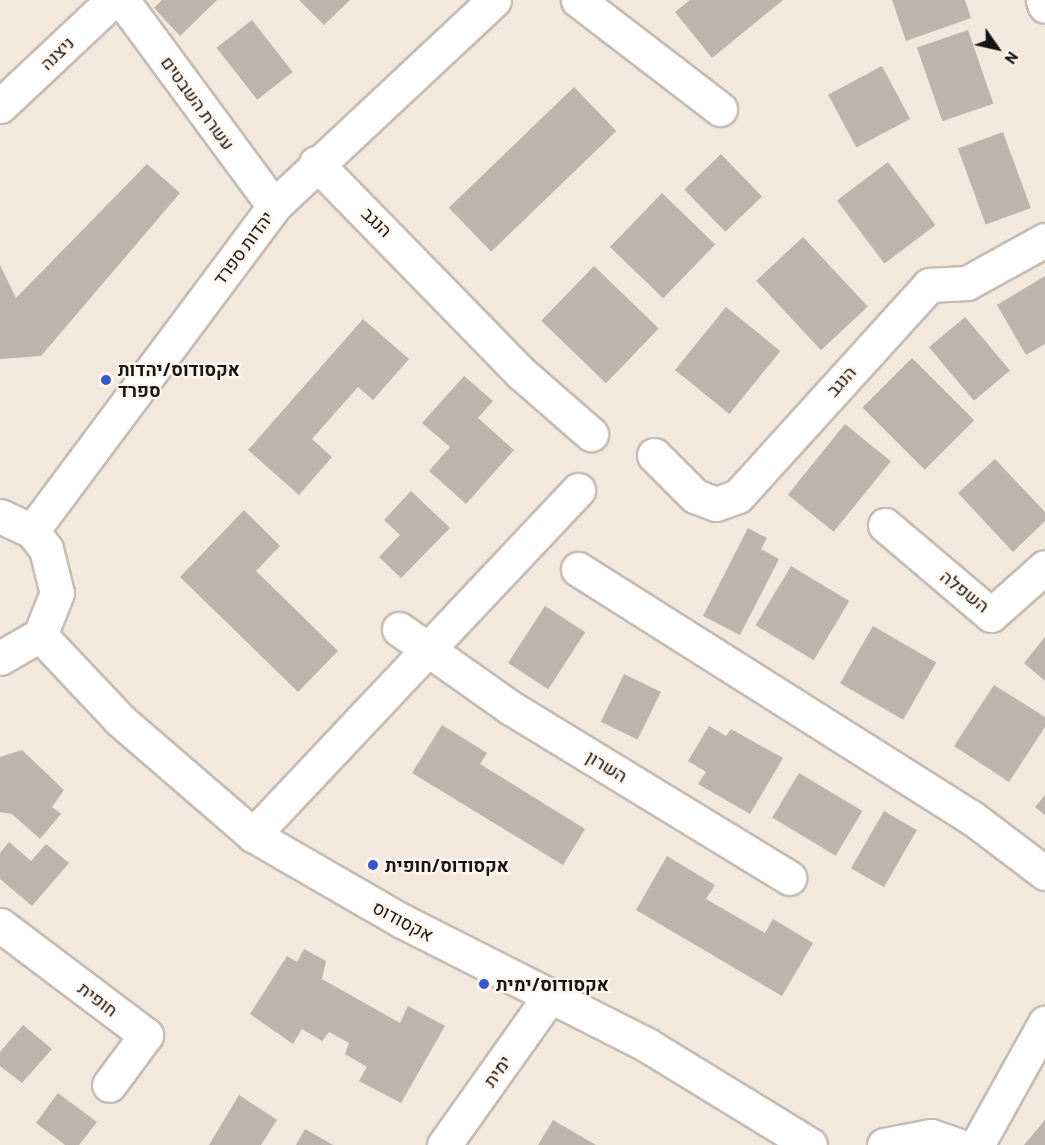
<!DOCTYPE html>
<meta charset="utf-8">
<style>
body{margin:0}
#map{position:relative;width:1045px;height:1145px;overflow:hidden;background:#f3e8de;font-family:Barlow,Heebo,sans-serif}
div>[style]{position:absolute}
.building>*{inset:0;background:#beb4ab;transform-origin:0 0}
.roads{filter:drop-shadow(2px 0 #c7bcb3) drop-shadow(-2px 0 #c7bcb3) drop-shadow(0 2px #c7bcb3) drop-shadow(0 -2px #c7bcb3)}
.minor>*{height:33px;margin:-16.5px;padding:0 16.5px;transform-origin:16.5px;border-radius:16.5px;background:#fff}
.tertiary>*{height:33px;margin:-16.5px;padding:0 16.5px;transform-origin:16.5px;border-radius:16.5px;background:#fff}
.dots>*{width:16px;height:16px;translate:-50% -50%;box-sizing:border-box;border:3px solid #fef5ed;border-radius:50%}
span{translate:-50% -50%;white-space:nowrap;text-align:center;line-height:1.15;-webkit-text-stroke:4.5px #fef5ed;paint-order:stroke}
.street-label{font-size:18px;color:#191512}
.poi-label{font-size:18px;color:#191512;font-weight:700}
.left{translate:0 -50%;text-align:left}
.north{position:absolute;left:967px;top:18px;width:60px;height:60px;-webkit-text-stroke:4px #fef5ed;paint-order:stroke;rotate:124deg;font-size:16px;font-weight:700;line-height:24px;text-align:center;color:#191512}
.north::after{content:'';display:block;margin:auto;width:21px;height:27px;background:#191512;clip-path:polygon(50% 0,100% 100%,50% 72%,0 100%)}
</style>
<div id="map">
<div class="building">
<i style="clip-path:polygon(162px 0,217px 0,180px 36px,154px 8px)"></i>
<i style="clip-path:polygon(299px 0,350px 0,324px 25px)"></i>
<i style="clip-path:polygon(690px 0,783px 0,712px 58px,675px 12px)"></i>
<i style="clip-path:polygon(892px 0,965px 0,971px 18px,906px 41px)"></i>
<i style="left:252px;top:20px;width:66px;height:45px;rotate:52deg"></i>
<i style="left:968px;top:30px;width:78px;height:54px;rotate:71deg"></i>
<i style="left:882px;top:66px;width:60px;height:61px;rotate:62deg"></i>
<i style="left:574px;top:87px;width:61px;height:174px;rotate:46deg"></i>
<i style="left:1003px;top:132px;width:81px;height:48px;rotate:70deg"></i>
<i style="left:721px;top:154px;width:59px;height:51px;rotate:46deg"></i>
<i style="left:888px;top:162px;width:79px;height:64px;rotate:53deg"></i>
<i style="clip-path:polygon(147px 164px,180px 193px,41px 356px,0 359px,0 265px,16px 298px)"></i>
<i style="left:662px;top:193px;width:74px;height:75px;rotate:44deg"></i>
<i style="left:803px;top:237px;width:95px;height:64px;rotate:47deg"></i>
<i style="left:594px;top:266px;width:90px;height:76px;rotate:44deg"></i>
<i style="clip-path:polygon(1045px 276px,1045px 344px,1026px 355px,997px 305px)"></i>
<i style="left:726px;top:307px;width:70px;height:81px;rotate:39deg"></i>
<i style="left:965px;top:317px;width:70px;height:47px;rotate:50deg"></i>
<i style="clip-path:polygon(363px 319px,409px 359px,373px 400px,358px 387px,312px 439px,332px 457px,299px 495px,248px 450px)"></i>
<i style="left:912px;top:358px;width:88px;height:70px;rotate:45deg"></i>
<i style="clip-path:polygon(464px 376px,493px 401px,478px 418px,514px 450px,466px 504px,429px 471px,450px 447px,422px 423px)"></i>
<i style="left:845px;top:424px;width:59px;height:91px;rotate:39deg"></i>
<i style="clip-path:polygon(995px 459px,1045px 512px,1045px 521px,1013px 552px,958px 493px)"></i>
<i style="clip-path:polygon(411px 491px,450px 528px,401px 578px,379px 557px,400px 535px,384px 520px)"></i>
<i style="clip-path:polygon(244px 510px,280px 546px,256px 571px,338px 651px,298px 692px,180px 577px)"></i>
<i style="clip-path:polygon(748px 528px,767px 538px,761px 549px,779px 559px,740px 635px,703px 616px)"></i>
<i style="left:791px;top:566px;width:68px;height:69px;rotate:31deg"></i>
<i style="left:545px;top:606px;width:48px;height:68px;rotate:33deg"></i>
<i style="left:873px;top:626px;width:73px;height:66px;rotate:30deg"></i>
<i style="clip-path:polygon(1045px 637px,1045px 681px,1024px 663px)"></i>
<i style="left:624px;top:674px;width:41px;height:53px;rotate:26deg"></i>
<i style="clip-path:polygon(994px 685px,1045px 717px,1045px 727px,1009px 782px,954px 746px)"></i>
<i style="clip-path:polygon(442px 725px,487px 753px,480px 764px,585px 829px,563px 865px,412px 773px)"></i>
<i style="clip-path:polygon(709px 726px,726px 736px,731px 729px,783px 758px,750px 814px,698px 784px,706px 772px,688px 761px)"></i>
<i style="clip-path:polygon(22px 750px,64px 790px,52px 807px,61px 814px,40px 839px,12px 814px,0 812px,0 757px)"></i>
<i style="left:799px;top:773px;width:74px;height:52px;rotate:31deg"></i>
<i style="clip-path:polygon(1045px 795px,1045px 815px,1035px 807px)"></i>
<i style="left:884px;top:811px;width:38px;height:66px;rotate:30deg"></i>
<i style="clip-path:polygon(9px 842px,31px 861px,46px 844px,69px 863px,32px 906px,0 879px,0 853px)"></i>
<i style="clip-path:polygon(667px 856px,715px 885px,706px 899px,765px 933px,773px 919px,813px 943px,782px 996px,636px 910px)"></i>
<i style="clip-path:polygon(304px 949px,326px 961px,322px 979px,400px 1023px,408px 1006px,445px 1026px,401px 1103px,359px 1081px,367px 1067px,345px 1054px,349px 1043px,329px 1032px,322px 1041px,302px 1029px,293px 1044px,250px 1014px,287px 956px,297px 962px)"></i>
<i style="clip-path:polygon(23px 1025px,52px 1049px,22px 1083px,0 1066px,0 1052px)"></i>
<i style="clip-path:polygon(58px 1093px,97px 1122px,79px 1145px,65px 1145px,36px 1123px)"></i>
<i style="clip-path:polygon(239px 1095px,277px 1120px,261px 1145px,209px 1145px)"></i>
<i style="clip-path:polygon(553px 1120px,596px 1145px,538px 1145px)"></i>
<i style="clip-path:polygon(1045px 1120px,1045px 1145px,1024px 1145px)"></i>
<i style="clip-path:polygon(305px 1129px,333px 1145px,296px 1145px)"></i>
</div>
<div class="roads">
<div class="minor">
<i style="left:122px;top:0;width:256px;rotate:53.6deg"></i>
<i style="left:578px;top:0;width:179px;rotate:37.5deg"></i>
<i style="left:1043px;top:0;width:6px;rotate:72deg"></i>
<i style="left:0;top:106px;width:155px;rotate:-43.2deg"></i>
<i style="left:316px;top:163px;width:293px;rotate:45.7deg"></i>
<i style="left:521px;top:373px;width:93px;rotate:41.1deg"></i>
<i style="left:654px;top:455px;width:58px;rotate:45deg"></i>
<i style="left:695px;top:496px;width:22px;rotate:21deg"></i>
<i style="left:716px;top:504px;width:23px;rotate:-20deg"></i>
<i style="left:738px;top:496px;width:285px;rotate:-47.8deg"></i>
<i style="left:929px;top:285px;width:38px;rotate:-3deg"></i>
<i style="left:967px;top:283px;width:89px;rotate:-28.9deg"></i>
<i style="left:885px;top:525px;width:139px;rotate:40.3deg"></i>
<i style="left:991px;top:615px;width:72px;rotate:-41.6deg"></i>
<i style="left:578px;top:569px;width:465px;rotate:32.3deg"></i>
<i style="left:971px;top:817px;width:93px;rotate:37.1deg"></i>
<i style="left:399px;top:629px;width:137px;rotate:35.2deg"></i>
<i style="left:511px;top:708px;width:326px;rotate:31.4deg"></i>
<i style="left:253px;top:835px;width:474px;rotate:-46.7deg"></i>
<i style="left:0;top:925px;width:183px;rotate:37deg"></i>
<i style="left:146px;top:1035px;width:62px;rotate:126.5deg"></i>
<i style="left:444px;top:1145px;width:183px;rotate:-54.6deg"></i>
<i style="left:977px;top:1145px;width:140px;rotate:-60.9deg"></i>
</div>
<div class="tertiary">
<i style="left:0;top:516px;width:35px;rotate:25deg"></i>
<i style="left:32px;top:531px;width:23px;rotate:52deg"></i>
<i style="left:46px;top:549px;width:45px;rotate:76deg"></i>
<i style="left:57px;top:593px;width:45px;rotate:112deg"></i>
<i style="left:40px;top:635px;width:46px;rotate:150.1deg"></i>
<i style="left:32px;top:531px;width:405px;rotate:-53.3deg"></i>
<i style="left:274px;top:206px;width:301px;rotate:-43.1deg"></i>
<i style="left:40px;top:635px;width:117px;rotate:46.7deg"></i>
<i style="left:120px;top:720px;width:176px;rotate:40.8deg"></i>
<i style="left:253px;top:835px;width:172px;rotate:30deg"></i>
<i style="left:402px;top:921px;width:275px;rotate:26.8deg"></i>
<i style="left:647px;top:1045px;width:191px;rotate:31.5deg"></i>
<i style="left:884px;top:1145px;width:48px;rotate:-10.8deg"></i>
<i style="left:931px;top:1136px;width:28px;rotate:19deg"></i>
</div>
</div>
<div class="dots">
<i style="left:106px;top:380px;background:#3658c9"></i>
<i style="left:373px;top:865px;background:#3658c9"></i>
<i style="left:484px;top:984px;background:#3658c9"></i>
</div>
<div class="street-label">
<span style="left:57px;top:53px;rotate:-44deg">ניצנה</span>
<span style="left:198px;top:103px;rotate:54deg">עשרת השבטים</span>
<span style="left:377px;top:222px;rotate:44deg">הנגב</span>
<span style="left:243px;top:248px;rotate:-53deg">יהדות ספרד</span>
<span style="left:841px;top:381px;rotate:-48deg">הנגב</span>
<span style="left:965px;top:591px;rotate:38deg">השפלה</span>
<span style="left:607px;top:766px;rotate:31deg">השרון</span>
<span style="left:403px;top:921px;rotate:28deg">אקסודוס</span>
<span style="left:98px;top:999px;rotate:37deg">חופית</span>
<span style="left:497px;top:1071px;rotate:-55deg">ימית</span>
</div>
<div class="poi-label">
<span class="left" style="left:118px;top:380px">אקסודוס/יהדות<br>ספרד</span>
<span class="left" style="left:385px;top:865px">אקסודוס/חופית</span>
<span class="left" style="left:496px;top:984px">אקסודוס/ימית</span>
</div>
<div class="north">N</div>
</div>
